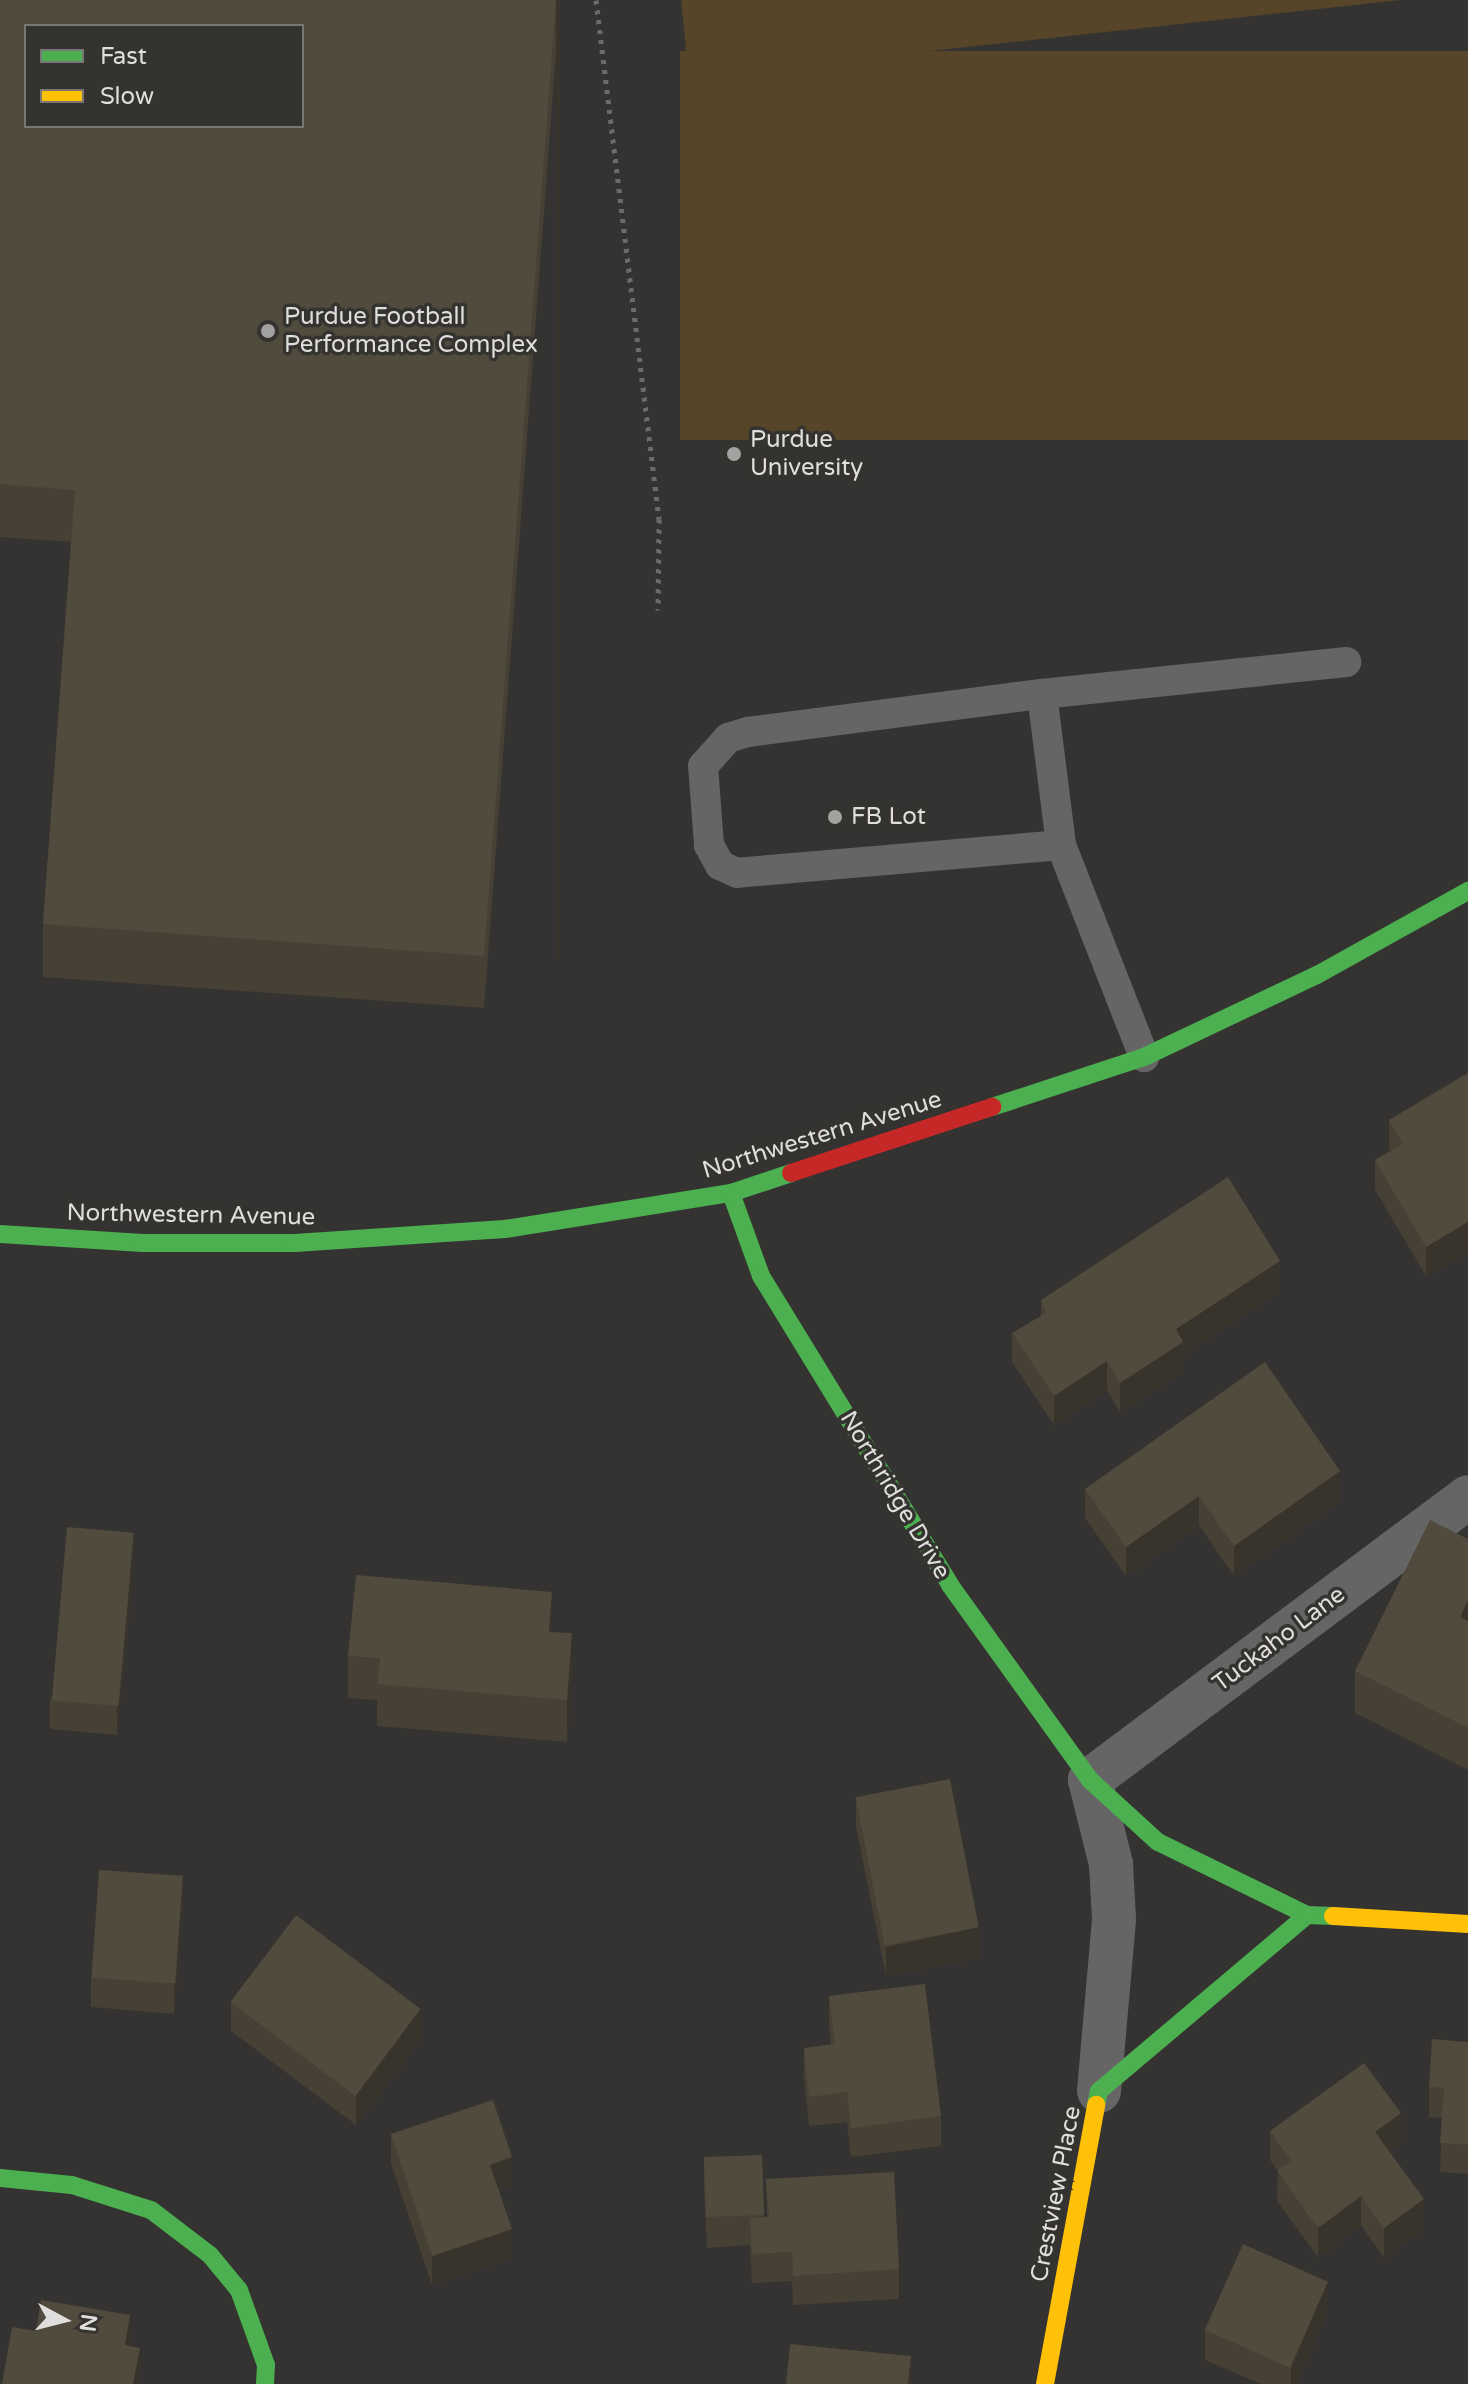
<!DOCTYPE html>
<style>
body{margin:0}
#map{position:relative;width:1468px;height:2384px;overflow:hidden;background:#343331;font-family:"Varela Round",sans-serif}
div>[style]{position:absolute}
.green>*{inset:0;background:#564529;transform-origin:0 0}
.path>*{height:5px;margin-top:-2.5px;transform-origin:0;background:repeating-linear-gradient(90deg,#6c6b6b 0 4px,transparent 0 10px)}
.lane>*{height:30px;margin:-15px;padding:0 15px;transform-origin:15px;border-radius:15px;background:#656566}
.street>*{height:44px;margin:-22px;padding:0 22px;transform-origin:22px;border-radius:22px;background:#656566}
.fast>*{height:18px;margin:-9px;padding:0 9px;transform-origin:9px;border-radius:9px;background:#4caf50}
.slow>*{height:18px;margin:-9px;padding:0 9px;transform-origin:9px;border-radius:9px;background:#ffc107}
.jam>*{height:18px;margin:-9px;padding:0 9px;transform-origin:9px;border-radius:9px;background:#c62828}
.wall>*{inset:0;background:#464035}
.shaded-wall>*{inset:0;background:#39342b;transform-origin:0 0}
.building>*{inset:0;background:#514b3e;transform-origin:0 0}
.dots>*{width:22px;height:22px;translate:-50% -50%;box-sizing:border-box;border:4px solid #353330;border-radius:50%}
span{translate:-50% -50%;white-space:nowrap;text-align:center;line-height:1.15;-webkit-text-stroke:7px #353330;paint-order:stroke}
.poi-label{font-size:24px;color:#dfdedc}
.left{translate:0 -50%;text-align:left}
.street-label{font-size:24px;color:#dfdedc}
.legend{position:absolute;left:24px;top:24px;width:280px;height:104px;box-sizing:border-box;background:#353330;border:2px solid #797775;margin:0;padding:10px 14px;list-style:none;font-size:24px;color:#dfdedc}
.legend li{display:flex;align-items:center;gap:16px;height:40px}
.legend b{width:40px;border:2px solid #797775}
.north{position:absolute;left:24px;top:2280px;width:80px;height:80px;-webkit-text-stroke:6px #353330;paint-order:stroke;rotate:97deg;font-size:22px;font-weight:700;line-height:32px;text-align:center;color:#dfdedc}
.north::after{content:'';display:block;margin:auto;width:28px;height:36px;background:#dfdedc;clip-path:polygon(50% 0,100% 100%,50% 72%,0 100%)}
</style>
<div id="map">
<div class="green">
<i style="clip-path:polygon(681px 0,1401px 0,689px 77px)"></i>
<i style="left:1468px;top:51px;width:389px;height:788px;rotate:90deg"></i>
</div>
<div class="path">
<i style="left:596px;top:0;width:523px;rotate:83.08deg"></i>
<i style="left:659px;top:519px;width:91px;rotate:90.6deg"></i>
</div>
<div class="lane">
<i style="left:1042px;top:694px;width:306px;rotate:-6deg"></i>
<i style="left:1061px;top:845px;width:325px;rotate:175.1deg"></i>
<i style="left:737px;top:873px;width:19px;rotate:-155deg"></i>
<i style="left:720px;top:865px;width:23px;rotate:-119deg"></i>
<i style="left:709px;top:845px;width:79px;rotate:-94.3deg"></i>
<i style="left:703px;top:766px;width:38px;rotate:-48deg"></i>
<i style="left:728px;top:738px;width:21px;rotate:-17deg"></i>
<i style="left:748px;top:732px;width:296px;rotate:-7.4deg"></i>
<i style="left:1042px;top:694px;width:152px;rotate:82.8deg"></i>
<i style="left:1061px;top:845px;width:228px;rotate:68.6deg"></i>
</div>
<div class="street">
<i style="left:1099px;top:2091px;width:173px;rotate:-85deg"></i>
<i style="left:1114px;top:1919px;width:55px;rotate:-93.1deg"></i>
<i style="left:1111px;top:1864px;width:87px;rotate:-104deg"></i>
<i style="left:1090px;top:1780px;width:472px;rotate:-36.8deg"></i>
</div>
<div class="fast">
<i style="left:992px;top:1107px;width:160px;rotate:-18.2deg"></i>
<i style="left:1144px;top:1057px;width:191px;rotate:-25.4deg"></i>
<i style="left:1317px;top:975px;width:173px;rotate:-29.1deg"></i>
<i style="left:731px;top:1193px;width:88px;rotate:70.1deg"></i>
<i style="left:761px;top:1276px;width:362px;rotate:58.5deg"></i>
<i style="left:950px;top:1585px;width:240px;rotate:54.3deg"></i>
<i style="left:1090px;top:1780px;width:92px;rotate:42.4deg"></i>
<i style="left:1158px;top:1842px;width:166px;rotate:26.1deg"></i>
<i style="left:1307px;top:1915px;width:26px;rotate:2deg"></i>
<i style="left:0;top:1234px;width:143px;rotate:3.6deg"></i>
<i style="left:143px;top:1243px;width:152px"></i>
<i style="left:295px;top:1243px;width:210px;rotate:-3.8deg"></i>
<i style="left:505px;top:1229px;width:229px;rotate:-9.1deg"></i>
<i style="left:731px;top:1193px;width:63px;rotate:-18.4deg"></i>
<i style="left:1096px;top:2105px;width:14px;rotate:-78deg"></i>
<i style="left:1099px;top:2091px;width:272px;rotate:-40.2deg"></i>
<i style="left:0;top:2178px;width:72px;rotate:5.6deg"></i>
<i style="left:72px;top:2185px;width:83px;rotate:17.6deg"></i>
<i style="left:151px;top:2210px;width:74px;rotate:37.3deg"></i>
<i style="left:210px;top:2255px;width:45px;rotate:50.4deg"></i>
<i style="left:239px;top:2290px;width:80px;rotate:70.2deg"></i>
<i style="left:266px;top:2365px;width:19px;rotate:93deg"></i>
</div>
<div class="slow">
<i style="left:1333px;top:1916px;width:135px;rotate:3.4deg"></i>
<i style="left:1045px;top:2384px;width:284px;rotate:-79.6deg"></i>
</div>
<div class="jam">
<i style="left:791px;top:1173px;width:212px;rotate:-18.2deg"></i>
</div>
<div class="wall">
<i style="clip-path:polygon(0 0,560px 0,484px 1008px,43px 977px,43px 924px,71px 542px,0 537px)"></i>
<i style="clip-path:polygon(1468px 1073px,1468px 1252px,1426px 1276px,1375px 1190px,1375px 1160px,1390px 1151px,1389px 1149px,1389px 1120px)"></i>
<i style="clip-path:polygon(1280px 1291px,1183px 1354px,1183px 1371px,1120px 1412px,1107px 1390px,1054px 1425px,1012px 1362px,1012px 1333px,1041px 1316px,1041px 1300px)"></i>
<i style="clip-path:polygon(1085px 1489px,1340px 1501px,1234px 1576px,1199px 1525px,1126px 1576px,1085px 1518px)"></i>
<i style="clip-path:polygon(1468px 1539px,1468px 1770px,1355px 1713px,1355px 1671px)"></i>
<i style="clip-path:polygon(134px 1562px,117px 1735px,50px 1729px,50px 1700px)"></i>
<i style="clip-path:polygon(552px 1632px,572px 1675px,567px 1742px,377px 1726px,377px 1700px,348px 1698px,348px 1656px)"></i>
<i style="clip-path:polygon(856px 1798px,980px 1957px,886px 1976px,856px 1827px)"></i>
<i style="clip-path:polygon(183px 1906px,174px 2014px,91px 2007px,91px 1978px)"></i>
<i style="clip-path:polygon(829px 1996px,941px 2116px,941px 2146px,851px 2157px,847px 2122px,809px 2126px,804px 2077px,804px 2048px,831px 2044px,829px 2025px)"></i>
<i style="clip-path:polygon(231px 2002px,421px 2038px,356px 2125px,231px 2031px)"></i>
<i style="clip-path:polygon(1468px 2042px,1468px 2174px,1440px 2172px,1442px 2118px,1429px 2117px,1429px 2087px)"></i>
<i style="clip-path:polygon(1270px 2131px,1401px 2143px,1389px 2151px,1424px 2228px,1384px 2258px,1361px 2225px,1318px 2257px,1277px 2201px,1278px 2171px,1270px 2160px)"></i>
<i style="clip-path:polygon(391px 2134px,512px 2186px,499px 2191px,512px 2258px,432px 2285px,391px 2163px)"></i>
<i style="clip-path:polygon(762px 2155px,764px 2217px,767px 2217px,766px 2179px,899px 2269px,899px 2299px,793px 2305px,792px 2281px,752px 2283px,750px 2245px,707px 2248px,704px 2188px,704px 2159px)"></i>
<i style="clip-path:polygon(1328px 2310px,1296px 2384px,1261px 2384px,1205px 2360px,1205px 2330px)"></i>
</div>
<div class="shaded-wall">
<i style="left:556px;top:0;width:4px;height:959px"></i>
<i style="clip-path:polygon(1468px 1222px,1468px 1252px,1426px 1276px,1426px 1247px)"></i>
<i style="clip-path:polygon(1280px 1261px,1280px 1291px,1183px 1354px,1183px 1371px,1120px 1412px,1120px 1383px,1176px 1329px)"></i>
<i style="clip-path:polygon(1107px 1361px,1107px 1390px,1054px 1425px,1054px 1396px)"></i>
<i style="clip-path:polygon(1340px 1471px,1340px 1501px,1234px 1576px,1234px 1546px)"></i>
<i style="clip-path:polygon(1199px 1496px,1199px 1525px,1126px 1576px,1126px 1547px)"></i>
<i style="clip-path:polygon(134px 1533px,134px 1562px,117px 1735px,117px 1706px)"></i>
<i style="clip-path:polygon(552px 1592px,552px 1634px,549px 1632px)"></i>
<i style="clip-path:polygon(1468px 1600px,1468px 1642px,1460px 1617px)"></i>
<i style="clip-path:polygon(572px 1633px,572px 1675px,567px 1742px,567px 1700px)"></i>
<i style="clip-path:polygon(183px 1876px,183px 1906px,174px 2014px,174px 1985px)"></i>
<i style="clip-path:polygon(980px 1927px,980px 1957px,886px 1976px,886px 1947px)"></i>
<i style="clip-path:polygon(421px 2009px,421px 2038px,356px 2125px,356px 2096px)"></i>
<i style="clip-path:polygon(1401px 2113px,1401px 2143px,1375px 2162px,1375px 2132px)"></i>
<i style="clip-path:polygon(512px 2157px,512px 2186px,490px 2194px,490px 2165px)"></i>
<i style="clip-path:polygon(1361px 2196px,1361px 2225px,1318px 2257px,1318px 2228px)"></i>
<i style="clip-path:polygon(1424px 2199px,1424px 2228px,1384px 2258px,1384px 2228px)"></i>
<i style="clip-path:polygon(512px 2229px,512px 2258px,432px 2285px,432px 2256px)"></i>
<i style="clip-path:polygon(1328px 2281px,1328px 2310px,1296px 2384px,1291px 2384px,1291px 2368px)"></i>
<i style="clip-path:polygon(130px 2315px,130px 2345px,125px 2374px,125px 2345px)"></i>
<i style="clip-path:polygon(140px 2348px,140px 2377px,139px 2384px,133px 2384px)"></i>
<i style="clip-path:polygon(911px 2356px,911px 2384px,908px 2384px)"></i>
</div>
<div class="building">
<i style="clip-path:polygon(evenodd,0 0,556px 0,484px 956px,43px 924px,75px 490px,0 484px,0 0,26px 26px,302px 26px,302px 126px,26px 126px,26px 26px)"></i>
<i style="clip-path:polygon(1468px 1073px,1468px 1222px,1426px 1247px,1375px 1160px,1403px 1144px,1389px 1120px)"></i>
<i style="clip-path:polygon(1228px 1177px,1280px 1261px,1176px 1329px,1183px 1342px,1120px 1383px,1107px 1361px,1054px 1396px,1012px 1333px,1046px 1313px,1041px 1300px)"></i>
<i style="clip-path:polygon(1265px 1362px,1340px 1471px,1234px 1546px,1199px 1496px,1126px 1547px,1085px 1489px)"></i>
<i style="clip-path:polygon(1430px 1520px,1468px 1539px,1468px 1600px,1460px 1617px,1468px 1621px,1468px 1728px,1355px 1671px)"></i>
<i style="left:67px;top:1527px;width:67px;height:174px;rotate:5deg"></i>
<i style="clip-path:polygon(356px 1575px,552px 1592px,549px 1632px,572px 1633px,567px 1700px,377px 1684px,380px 1658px,348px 1656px)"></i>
<i style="left:950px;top:1779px;width:151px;height:96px;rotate:79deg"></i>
<i style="left:99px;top:1870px;width:84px;height:108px;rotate:4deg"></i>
<i style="left:296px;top:1915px;width:156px;height:109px;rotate:37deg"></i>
<i style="clip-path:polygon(925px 1984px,941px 2116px,851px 2128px,847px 2092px,809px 2097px,804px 2048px,835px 2044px,829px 1996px)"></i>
<i style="clip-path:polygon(1432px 2039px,1468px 2042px,1468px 2145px,1440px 2143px,1444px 2088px,1429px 2087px)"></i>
<i style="clip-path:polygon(1364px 2063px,1401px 2113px,1375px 2132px,1424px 2199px,1384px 2228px,1361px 2196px,1318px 2228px,1277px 2171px,1292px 2161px,1270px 2131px)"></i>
<i style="clip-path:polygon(493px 2100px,512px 2157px,490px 2165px,512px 2229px,432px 2256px,391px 2134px)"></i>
<i style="left:762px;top:2155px;width:60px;height:58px;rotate:88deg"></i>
<i style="clip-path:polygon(894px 2172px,899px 2269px,793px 2276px,792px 2252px,752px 2254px,750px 2218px,769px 2217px,766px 2179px)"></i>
<i style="left:1243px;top:2244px;width:93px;height:94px;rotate:24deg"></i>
<i style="clip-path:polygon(41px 2300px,130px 2315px,125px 2345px,140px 2348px,133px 2384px,2px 2384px,12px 2327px,36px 2331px)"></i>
<i style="clip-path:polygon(790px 2344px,911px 2356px,908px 2384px,786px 2384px)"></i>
</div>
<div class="dots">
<i style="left:268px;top:331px;background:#a3a2a0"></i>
<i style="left:734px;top:454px;background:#a3a2a0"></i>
<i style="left:835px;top:817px;background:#a3a2a0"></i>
</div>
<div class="poi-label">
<span class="left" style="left:284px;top:331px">Purdue Football<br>Performance Complex</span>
<span class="left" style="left:750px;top:454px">Purdue<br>University</span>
<span class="left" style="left:851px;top:817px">FB Lot</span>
</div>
<div class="street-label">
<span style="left:822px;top:1135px;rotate:-17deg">Northwestern Avenue</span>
<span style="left:191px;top:1215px;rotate:1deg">Northwestern Avenue</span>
<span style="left:895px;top:1495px;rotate:59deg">Northridge Drive</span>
<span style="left:1279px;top:1639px;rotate:-37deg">Tuckaho Lane</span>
<span style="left:1056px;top:2194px;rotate:-79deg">Crestview Place</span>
</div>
<ul class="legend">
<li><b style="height:10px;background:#4caf50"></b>Fast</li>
<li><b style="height:10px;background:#ffc107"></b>Slow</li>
</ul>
<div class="north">N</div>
</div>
